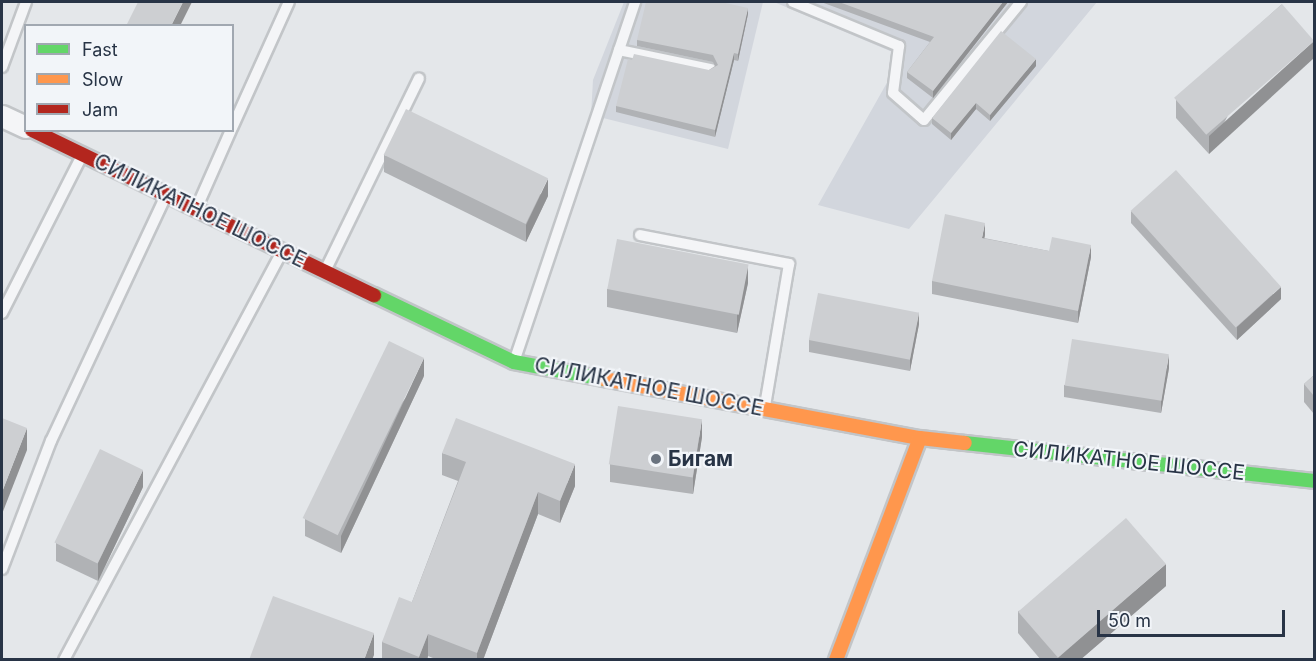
<!DOCTYPE html>
<meta charset="utf-8">
<style>
body{margin:0}
#map{position:relative;width:1316px;height:661px;overflow:hidden;background:#e4e7ea;font-family:Inter,sans-serif}
div>[style]{position:absolute}
.built>*{inset:0;background:#d2d6dd}
.roads{filter:drop-shadow(2px 0 #c2c5c8) drop-shadow(-2px 0 #c2c5c8) drop-shadow(0 2px #c2c5c8) drop-shadow(0 -2px #c2c5c8)}
.lane>*{height:10px;margin:-5px;padding:0 5px;transform-origin:5px;border-radius:5px;background:#f4f5f7}
.street>*{height:21px;margin:-10.5px;padding:0 10.5px;transform-origin:10.5px;border-radius:10.5px;background:#f4f5f7}
.fast>*{height:14px;margin:-7px;padding:0 7px;transform-origin:7px;border-radius:7px;background:#63d668}
.slow>*{height:14px;margin:-7px;padding:0 7px;transform-origin:7px;border-radius:7px;background:#ff974d}
.jam>*{height:14px;margin:-7px;padding:0 7px;transform-origin:7px;border-radius:7px;background:#b3261e}
.wall>*{inset:0;background:#b0b2b5}
.shaded-wall>*{inset:0;background:#909193}
.building>*{inset:0;background:#cdcfd2;transform-origin:0 0}
.dots>*{width:16px;height:16px;translate:-50% -50%;box-sizing:border-box;border:3px solid #f2f5f9;border-radius:50%}
span{translate:-50% -50%;white-space:nowrap;text-align:center;line-height:1.15;-webkit-text-stroke:4.5px #f2f5f9;paint-order:stroke}
.street-label{font-size:21px;color:#283446}
.poi-label{font-size:21px;color:#283446;font-weight:700}
.left{translate:0 -50%;text-align:left}
.frame{position:absolute;inset:0;border:3px solid #283446;pointer-events:none}
.legend{position:absolute;left:24px;top:24px;width:210px;height:108px;box-sizing:border-box;background:#f2f5f9;border:2px solid #a1a8b1;margin:0;padding:8px 10px;list-style:none;font-size:18px;color:#283446}
.legend li{display:flex;align-items:center;gap:12px;height:30px}
.legend b{width:30px;border:2px solid #a1a8b1}
.scale{position:absolute;left:1097px;top:610px;width:188px;height:27px;box-sizing:border-box;border:3px solid #283446;border-top:0;padding-left:8px;font-size:18px;line-height:21px;white-space:nowrap;color:#283446;-webkit-text-stroke:4px #f2f5f9;paint-order:stroke}
</style>
<div id="map">
<div class="built">
<i style="clip-path:polygon(624px 2px,763px 2px,728px 149px,591px 115px,593px 80px)"></i>
<i style="clip-path:polygon(774px 2px,1097px 2px,909px 229px,818px 205px,902px 56px)"></i>
</div>
<div class="roads">
<div class="lane">
<i style="left:793px;top:2px;width:115px;rotate:22.5deg"></i>
<i style="left:899px;top:46px;width:47px;rotate:97.3deg"></i>
<i style="left:893px;top:93px;width:41px;rotate:41.1deg"></i>
<i style="left:924px;top:120px;width:153px;rotate:-50.6deg"></i>
<i style="left:619px;top:50px;width:94px;rotate:11.7deg"></i>
<i style="left:2px;top:67px;width:69px;rotate:-69.7deg"></i>
<i style="left:232px;top:128px;width:138px;rotate:-65.7deg"></i>
<i style="left:197px;top:207px;width:84px;rotate:-66.2deg"></i>
<i style="left:640px;top:235px;width:152px;rotate:11deg"></i>
<i style="left:789px;top:264px;width:144px;rotate:99.6deg"></i>
<i style="left:326px;top:269px;width:212px;rotate:-64deg"></i>
<i style="left:2px;top:313px;width:177px;rotate:-63.1deg"></i>
<i style="left:515px;top:359px;width:377px;rotate:-71.4deg"></i>
<i style="left:2px;top:569px;width:137px;rotate:-69.1deg"></i>
<i style="left:51px;top:441px;width:272px;rotate:-64.9deg"></i>
<i style="left:64px;top:660px;width:460px;rotate:-61.9deg"></i>
</div>
<div class="street">
<i style="left:2px;top:116px;width:26px;rotate:25deg"></i>
</div>
<div class="fast">
<i style="left:374px;top:295px;width:155px;rotate:25.6deg"></i>
<i style="left:514px;top:362px;width:92px;rotate:10.7deg"></i>
<i style="left:965px;top:443px;width:351px;rotate:6.2deg"></i>
</div>
<div class="slow">
<i style="left:604px;top:379px;width:321px;rotate:10.6deg"></i>
<i style="left:920px;top:438px;width:45px;rotate:6.3deg"></i>
<i style="left:836px;top:660px;width:237px;rotate:-69.3deg"></i>
</div>
<div class="jam">
<i style="left:32px;top:130px;width:380px;rotate:25.8deg"></i>
</div>
</div>
<div class="wall">
<i style="clip-path:polygon(821px 2px,1008px 2px,933px 98px,907px 78px,907px 72px,930px 42px)"></i>
<i style="clip-path:polygon(1282px 4px,1209px 154px,1176px 118px,1176px 100px)"></i>
<i style="clip-path:polygon(748px 14px,738px 61px,734px 60px,715px 137px,616px 112px,616px 106px,709px 70px,715px 66px,713px 62px,637px 46px,637px 40px)"></i>
<i style="clip-path:polygon(1036px 66px,990px 121px,976px 109px,951px 140px,932px 124px,932px 118px)"></i>
<i style="clip-path:polygon(384px 155px,548px 196px,526px 242px,384px 172px)"></i>
<i style="clip-path:polygon(1131px 211px,1281px 299px,1237px 340px,1131px 223px)"></i>
<i style="clip-path:polygon(985px 235px,984px 238px,1049px 251px,1091px 257px,1078px 323px,932px 294px,932px 281px)"></i>
<i style="clip-path:polygon(748px 283px,737px 333px,607px 307px,607px 289px)"></i>
<i style="clip-path:polygon(919px 324px,910px 371px,809px 352px,809px 340px)"></i>
<i style="clip-path:polygon(1169px 368px,1161px 413px,1064px 397px,1064px 385px)"></i>
<i style="clip-path:polygon(1314px 375px,1314px 414px,1304px 402px,1304px 384px)"></i>
<i style="clip-path:polygon(424px 376px,341px 553px,305px 536px,305px 519px)"></i>
<i style="clip-path:polygon(702px 437px,693px 494px,610px 482px,610px 464px)"></i>
<i style="clip-path:polygon(442px 453px,575px 486px,560px 523px,538px 514px,483px 660px,438px 660px,428px 656px,427px 660px,382px 660px,382px 642px,412px 602px,458px 481px,442px 475px)"></i>
<i style="clip-path:polygon(143px 487px,98px 581px,56px 561px,56px 543px)"></i>
<i style="clip-path:polygon(1166px 586px,1080px 660px,1041px 660px,1018px 633px,1018px 611px)"></i>
</div>
<div class="shaded-wall">
<i style="clip-path:polygon(183px 2px,192px 2px,180px 26px,171px 26px)"></i>
<i style="clip-path:polygon(1003px 2px,1008px 2px,933px 98px,933px 91px)"></i>
<i style="clip-path:polygon(748px 8px,748px 14px,738px 61px,738px 54px)"></i>
<i style="clip-path:polygon(1314px 41px,1314px 58px,1209px 154px,1209px 136px)"></i>
<i style="clip-path:polygon(734px 53px,734px 60px,715px 137px,715px 130px)"></i>
<i style="clip-path:polygon(1036px 59px,1036px 66px,990px 121px,990px 115px)"></i>
<i style="clip-path:polygon(976px 103px,976px 109px,951px 140px,951px 133px)"></i>
<i style="clip-path:polygon(548px 179px,548px 196px,526px 242px,526px 225px)"></i>
<i style="clip-path:polygon(985px 223px,985px 235px,982px 250px,982px 238px)"></i>
<i style="clip-path:polygon(1091px 245px,1091px 257px,1078px 323px,1078px 311px)"></i>
<i style="clip-path:polygon(748px 265px,748px 283px,737px 333px,737px 316px)"></i>
<i style="clip-path:polygon(1281px 287px,1281px 299px,1237px 340px,1237px 327px)"></i>
<i style="clip-path:polygon(919px 312px,919px 324px,910px 371px,910px 359px)"></i>
<i style="clip-path:polygon(1169px 355px,1169px 368px,1161px 413px,1161px 401px)"></i>
<i style="clip-path:polygon(424px 358px,424px 376px,341px 553px,341px 536px)"></i>
<i style="clip-path:polygon(702px 419px,702px 437px,693px 494px,693px 477px)"></i>
<i style="clip-path:polygon(27px 428px,27px 450px,2px 514px,2px 492px)"></i>
<i style="clip-path:polygon(575px 464px,575px 486px,560px 523px,560px 501px)"></i>
<i style="clip-path:polygon(143px 470px,143px 487px,98px 581px,98px 563px)"></i>
<i style="clip-path:polygon(538px 492px,538px 514px,483px 660px,477px 660px,477px 653px)"></i>
<i style="clip-path:polygon(1166px 564px,1166px 586px,1080px 660px,1058px 660px,1058px 657px)"></i>
<i style="clip-path:polygon(374px 633px,374px 655px,372px 660px,364px 660px)"></i>
<i style="clip-path:polygon(428px 634px,428px 656px,427px 660px,419px 660px,419px 657px)"></i>
</div>
<div class="building">
<i style="clip-path:polygon(138px 2px,183px 2px,171px 26px,126px 26px)"></i>
<i style="clip-path:polygon(646px 2px,721px 2px,748px 8px,738px 54px,734px 53px,715px 130px,616px 106px,628px 59px,632px 60px,634px 54px,709px 70px,718px 65px,713px 55px,637px 40px)"></i>
<i style="clip-path:polygon(839px 2px,1003px 2px,933px 91px,907px 72px,934px 37px)"></i>
<i style="left:1282px;top:4px;width:49px;height:143px;rotate:49deg"></i>
<i style="clip-path:polygon(1001px 31px,1036px 59px,990px 115px,976px 103px,951px 133px,932px 118px)"></i>
<i style="left:406px;top:109px;width:158px;height:51px;rotate:26deg"></i>
<i style="left:1176px;top:170px;width:157px;height:61px;rotate:48deg"></i>
<i style="clip-path:polygon(945px 214px,985px 223px,982px 238px,1049px 251px,1052px 237px,1091px 245px,1078px 311px,932px 281px)"></i>
<i style="left:617px;top:239px;width:134px;height:51px;rotate:11deg"></i>
<i style="left:818px;top:293px;width:103px;height:48px;rotate:11deg"></i>
<i style="left:1072px;top:339px;width:98px;height:47px;rotate:9deg"></i>
<i style="left:389px;top:341px;width:39px;height:197px;rotate:26deg"></i>
<i style="clip-path:polygon(1314px 375px,1314px 396px,1304px 384px)"></i>
<i style="left:618px;top:406px;width:85px;height:59px;rotate:9deg"></i>
<i style="clip-path:polygon(2px 418px,27px 428px,2px 492px)"></i>
<i style="clip-path:polygon(456px 418px,575px 464px,560px 501px,538px 492px,477px 653px,428px 634px,419px 657px,382px 642px,399px 597px,412px 602px,466px 462px,442px 453px)"></i>
<i style="left:100px;top:449px;width:48px;height:104px;rotate:26deg"></i>
<i style="left:1126px;top:518px;width:61px;height:143px;rotate:49deg"></i>
<i style="clip-path:polygon(273px 596px,374px 633px,364px 660px,249px 660px)"></i>
</div>
<div class="dots">
<i style="left:656px;top:459px;background:#6a737f"></i>
</div>
<div class="street-label">
<span style="left:200px;top:211px;rotate:26deg">СИЛИКАТНОЕ ШОССЕ</span>
<span style="left:649px;top:387px;rotate:11deg">СИЛИКАТНОЕ ШОССЕ</span>
<span style="left:1129px;top:461px;rotate:6deg">СИЛИКАТНОЕ ШОССЕ</span>
</div>
<div class="poi-label">
<span class="left" style="left:668px;top:459px">Бигам</span>
</div>
<div class="frame"></div>
<ul class="legend">
<li><b style="height:8px;background:#63d668"></b>Fast</li>
<li><b style="height:8px;background:#ff974d"></b>Slow</li>
<li><b style="height:8px;background:#b3261e"></b>Jam</li>
</ul>
<div class="scale">50 m</div>
</div>
